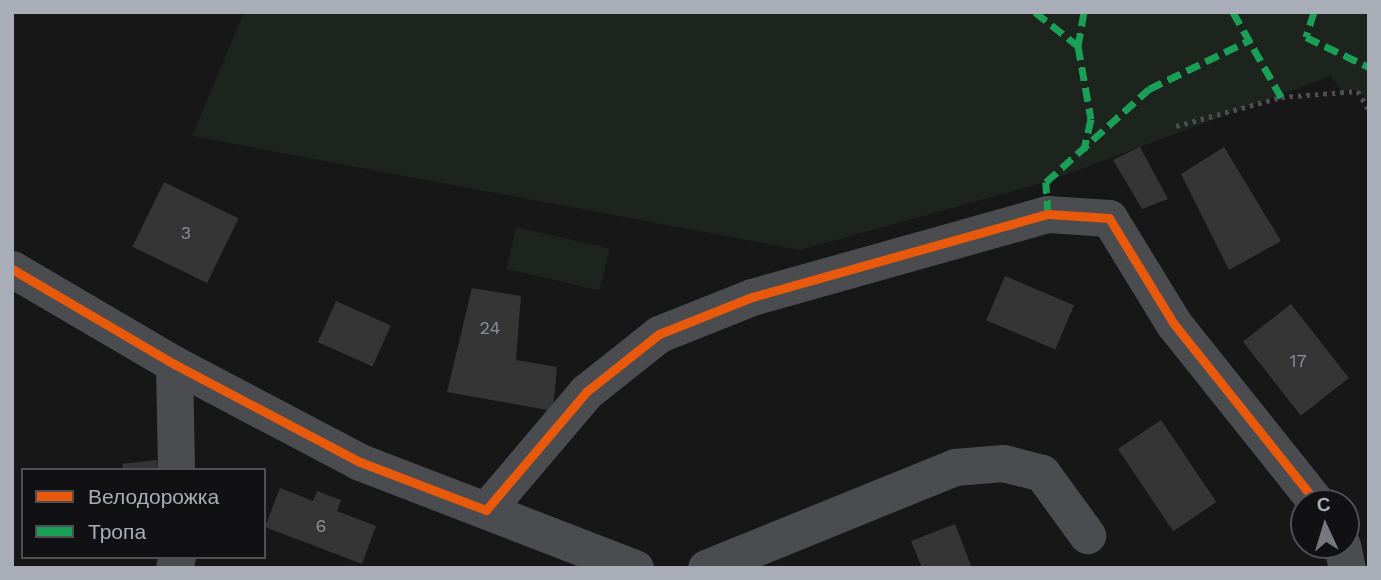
<!DOCTYPE html>
<meta charset="utf-8">
<style>
body{margin:0}
#map{position:relative;width:1381px;height:580px;overflow:hidden;background:#171717;font-family:"Work Sans",sans-serif}
div>[style]{position:absolute}
.green>*{inset:0;background:#1d241e;transform-origin:0 0}
.building>*{inset:0;background:#353536;transform-origin:0 0}
.path>*{height:4.5px;margin-top:-2.25px;transform-origin:0;background:repeating-linear-gradient(90deg,#4d4e52 0 3.5px,transparent 0 8.5px)}
.minor>*{height:37px;margin:-18.5px;padding:0 18.5px;transform-origin:18.5px;border-radius:18.5px;background:#4b4c50}
.quiet>*{height:7px;margin-top:-3.5px;transform-origin:0;background:repeating-linear-gradient(90deg,#1a9f57 0 14px,transparent 0 21px)}
.cycleway>*{height:9px;margin:-4.5px;padding:0 4.5px;transform-origin:4.5px;border-radius:4.5px;background:#e8590c}
span{translate:-50% -50%;white-space:nowrap;text-align:center;line-height:1.15;-webkit-text-stroke:6px #111113;paint-order:stroke}
.number-label{font-size:18px;color:#8b8f98}
.number-label span{-webkit-text-stroke-width:0}
.frame{position:absolute;inset:0;border:14px solid #a8adb8;pointer-events:none}
.legend{position:absolute;left:21px;top:468px;width:245px;height:91px;box-sizing:border-box;background:#111113;border:2px solid #4d4f55;margin:0;padding:9px 12px;list-style:none;font-size:21px;color:#a8adb8}
.legend li{display:flex;align-items:center;gap:14px;height:35px}
.legend b{width:35px;border:2px solid #4d4f55}
.north{position:absolute;left:1290px;top:489px;width:70px;height:70px;box-sizing:border-box;background:#111113;border:2px solid #4d4f55;border-radius:50%;rotate:356deg;font-size:19px;font-weight:700;line-height:28px;text-align:center;color:#a8adb8}
.north::after{content:'';display:block;margin:auto;width:24px;height:32px;background:#757880;clip-path:polygon(50% 0,100% 100%,50% 72%,0 100%)}
</style>
<div id="map">
<div class="green">
<i style="clip-path:polygon(244px 12px,1369px 12px,1369px 106px,1360px 90px,1342px 91px,1331px 76px,1046px 182px,800px 250px,192px 136px)"></i>
<i style="left:516px;top:227px;width:96px;height:43px;rotate:13deg"></i>
</div>
<div class="building">
<i style="clip-path:polygon(1140px 147px,1168px 199px,1142px 209px,1113px 160px)"></i>
<i style="clip-path:polygon(1224px 147px,1281px 241px,1229px 270px,1181px 174px)"></i>
<i style="left:164px;top:182px;width:83px;height:72px;rotate:26deg"></i>
<i style="left:1005px;top:276px;width:75px;height:48px;rotate:23deg"></i>
<i style="clip-path:polygon(472px 288px,521px 296px,516px 360px,557px 367px,553px 411px,447px 392px)"></i>
<i style="left:336px;top:301px;width:60px;height:45px;rotate:24deg"></i>
<i style="left:1291px;top:304px;width:94px;height:61px;rotate:52deg"></i>
<i style="left:1161px;top:420px;width:99px;height:52px;rotate:56deg"></i>
<i style="left:157px;top:460px;width:10px;height:35px;rotate:84deg"></i>
<i style="clip-path:polygon(280px 488px,313px 501px,317px 491px,341px 500px,337px 511px,376px 526px,362px 564px,265px 527px)"></i>
<i style="clip-path:polygon(955px 524px,972px 568px,922px 568px,911px 541px)"></i>
</div>
<div class="path">
<i style="left:1176px;top:126px;width:109px;rotate:-15.4deg"></i>
<i style="left:1281px;top:97px;width:77px;rotate:-4.5deg"></i>
<i style="left:1358px;top:91px;width:22px;rotate:60deg"></i>
</div>
<div class="minor">
<i style="left:12px;top:269px;width:188px;rotate:30.4deg"></i>
<i style="left:174px;top:364px;width:210px;rotate:27.8deg"></i>
<i style="left:360px;top:462px;width:295px;rotate:21.1deg"></i>
<i style="left:174px;top:364px;width:106px;rotate:88.9deg"></i>
<i style="left:486px;top:510px;width:155px;rotate:-49.7deg"></i>
<i style="left:586px;top:392px;width:93px;rotate:-38.5deg"></i>
<i style="left:659px;top:334px;width:100px;rotate:-21.7deg"></i>
<i style="left:752px;top:297px;width:307px;rotate:-15.7deg"></i>
<i style="left:1048px;top:214px;width:61px;rotate:3.8deg"></i>
<i style="left:1109px;top:218px;width:124px;rotate:58.5deg"></i>
<i style="left:1174px;top:324px;width:229px;rotate:51.4deg"></i>
<i style="left:1342px;top:545px;width:24px;rotate:78deg"></i>
<i style="left:174px;top:568px;width:11px;rotate:-75deg"></i>
<i style="left:706px;top:568px;width:269px;rotate:-22.1deg"></i>
<i style="left:955px;top:467px;width:48px;rotate:-4.8deg"></i>
<i style="left:1003px;top:463px;width:40px;rotate:14.4deg"></i>
<i style="left:1042px;top:473px;width:77px;rotate:54deg"></i>
</div>
<div class="quiet">
<i style="left:1035px;top:12px;width:55px;rotate:38.3deg"></i>
<i style="left:1084px;top:12px;width:35px;rotate:100deg"></i>
<i style="left:1078px;top:46px;width:74px;rotate:79.9deg"></i>
<i style="left:1091px;top:119px;width:32px;rotate:103deg"></i>
<i style="left:1233px;top:12px;width:98px;rotate:60.5deg"></i>
<i style="left:1314px;top:12px;width:26px;rotate:108deg"></i>
<i style="left:1306px;top:37px;width:70px;rotate:25.5deg"></i>
<i style="left:1048px;top:214px;width:32px;rotate:-94deg"></i>
<i style="left:1046px;top:182px;width:139px;rotate:-42.1deg"></i>
<i style="left:1149px;top:89px;width:114px;rotate:-25.9deg"></i>
</div>
<div class="cycleway">
<i style="left:12px;top:269px;width:188px;rotate:30.4deg"></i>
<i style="left:174px;top:364px;width:210px;rotate:27.8deg"></i>
<i style="left:360px;top:462px;width:135px;rotate:20.9deg"></i>
<i style="left:486px;top:510px;width:155px;rotate:-49.7deg"></i>
<i style="left:586px;top:392px;width:93px;rotate:-38.5deg"></i>
<i style="left:659px;top:334px;width:100px;rotate:-21.7deg"></i>
<i style="left:752px;top:297px;width:307px;rotate:-15.7deg"></i>
<i style="left:1048px;top:214px;width:61px;rotate:3.8deg"></i>
<i style="left:1109px;top:218px;width:124px;rotate:58.5deg"></i>
<i style="left:1174px;top:324px;width:229px;rotate:51.4deg"></i>
</div>
<div class="number-label">
<span style="left:186px;top:233px">3</span>
<span style="left:490px;top:328px">24</span>
<span style="left:1298px;top:361px">17</span>
<span style="left:321px;top:526px">6</span>
</div>
<div class="frame"></div>
<ul class="legend">
<li><b style="height:9px;background:#e8590c"></b>Велодорожка</li>
<li><b style="height:9px;background:#1a9f57"></b>Тропа</li>
</ul>
<div class="north">С</div>
</div>
